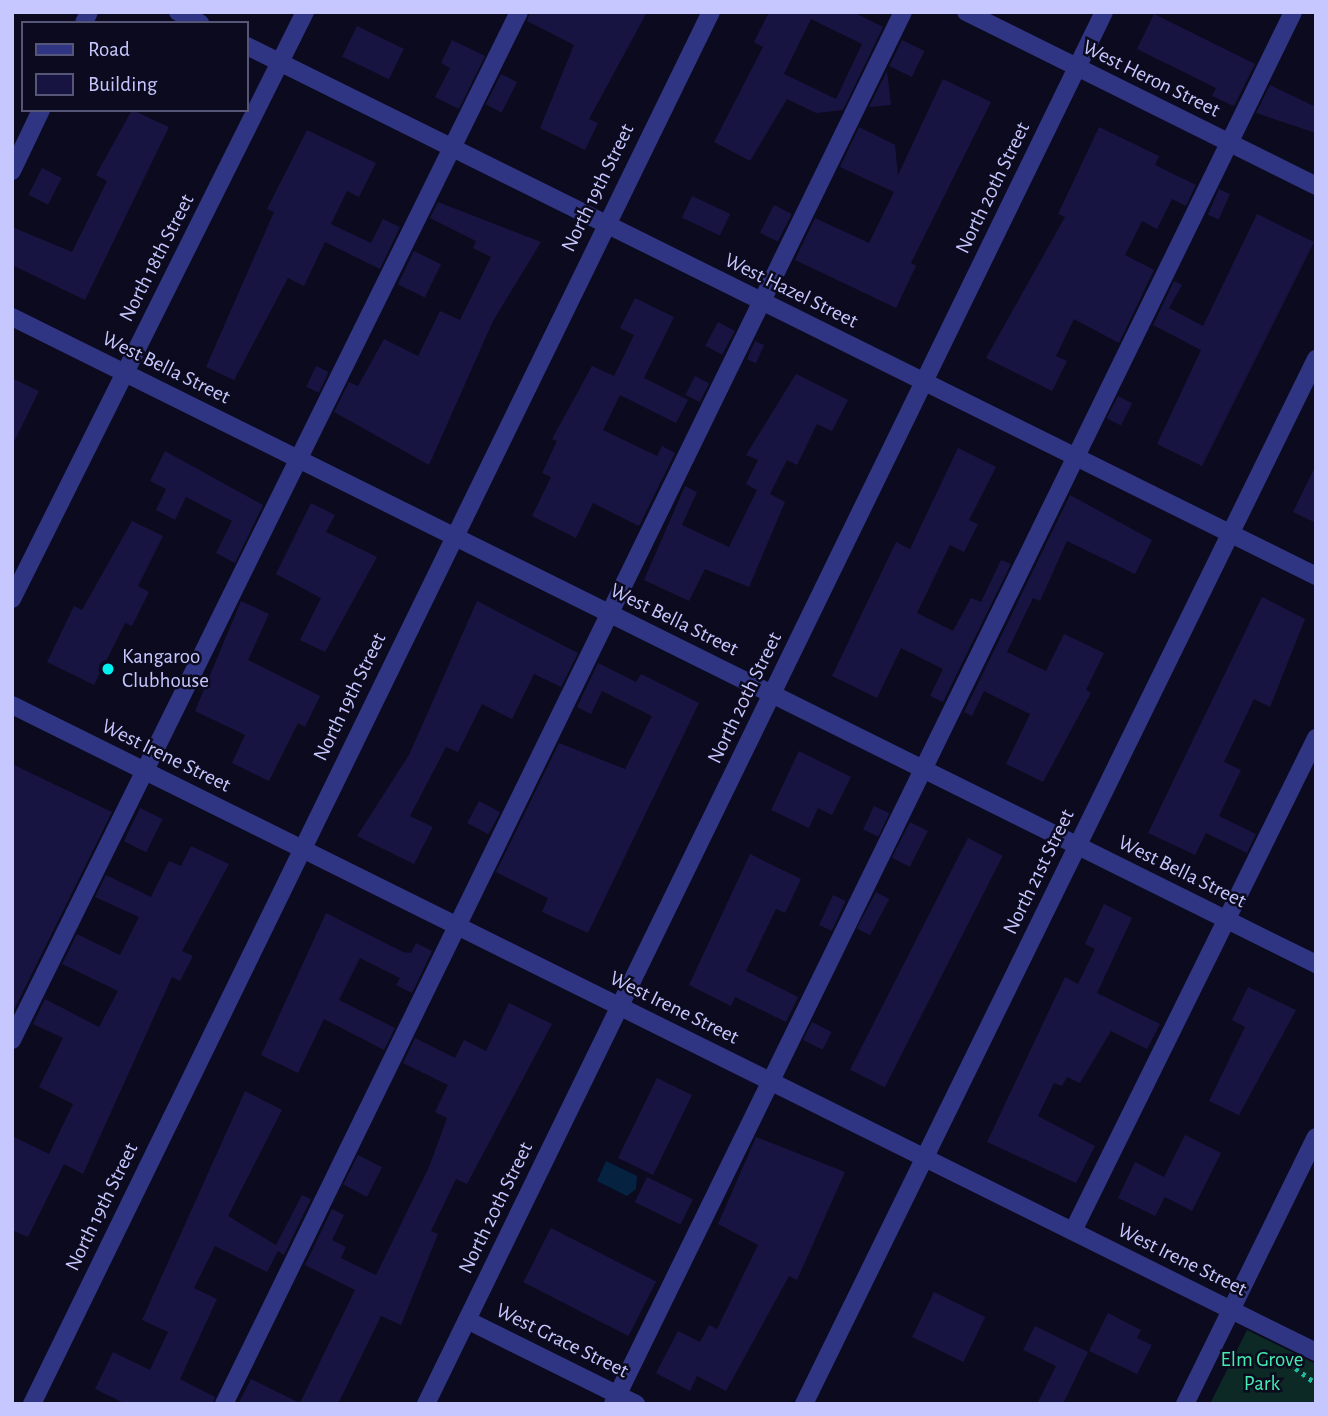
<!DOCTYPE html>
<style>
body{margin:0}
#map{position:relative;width:1328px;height:1416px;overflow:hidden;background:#0b0a1e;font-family:"Alegreya Sans",sans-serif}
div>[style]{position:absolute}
.green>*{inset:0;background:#0c2925}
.water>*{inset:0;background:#062241}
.building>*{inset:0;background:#181441;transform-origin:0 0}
.path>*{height:4.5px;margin-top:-2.25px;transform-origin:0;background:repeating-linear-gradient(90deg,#20baa0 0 3.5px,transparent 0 8.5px)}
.minor>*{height:18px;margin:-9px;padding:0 9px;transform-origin:9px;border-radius:9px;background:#303583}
.dots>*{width:19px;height:19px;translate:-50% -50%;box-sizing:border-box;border:4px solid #0b0a1e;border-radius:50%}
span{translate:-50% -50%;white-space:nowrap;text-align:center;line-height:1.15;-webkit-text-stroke:5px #0b0a1e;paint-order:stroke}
.street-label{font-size:21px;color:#c7c7ff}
.poi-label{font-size:21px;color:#c7c7ff}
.left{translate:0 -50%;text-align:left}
.park-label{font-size:21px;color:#47ebb0}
.frame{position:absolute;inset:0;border:14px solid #c7c7ff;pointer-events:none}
.legend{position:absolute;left:21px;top:21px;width:228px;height:91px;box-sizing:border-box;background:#0b0a1e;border:2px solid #565678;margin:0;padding:9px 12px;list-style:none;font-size:21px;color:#c7c7ff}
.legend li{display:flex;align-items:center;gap:14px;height:35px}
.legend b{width:35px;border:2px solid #565678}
</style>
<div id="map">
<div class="green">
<i style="clip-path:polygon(1247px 1330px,1316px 1364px,1316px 1404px,1210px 1404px)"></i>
</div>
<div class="water">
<i style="clip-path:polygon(606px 1161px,637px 1176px,636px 1189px,627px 1196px,597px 1181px)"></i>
</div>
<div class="building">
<i style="clip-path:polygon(530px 12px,647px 12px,589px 119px,598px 123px,585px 150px,540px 128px,574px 45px,527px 21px)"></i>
<i style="clip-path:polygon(evenodd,769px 12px,853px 12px,883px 27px,843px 110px,816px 113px,787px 99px,750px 161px,714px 142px,763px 47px,754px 42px,769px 12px,811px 19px,862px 44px,836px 99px,784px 74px,811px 19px)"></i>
<i style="clip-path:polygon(1154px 14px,1255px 64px,1234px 106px,1212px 96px,1216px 88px,1137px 49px)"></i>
<i style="left:357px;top:26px;width:52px;height:34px;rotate:26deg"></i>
<i style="clip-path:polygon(452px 40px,485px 56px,459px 109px,435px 97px,450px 68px,441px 63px)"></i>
<i style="left:902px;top:40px;width:25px;height:29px;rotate:26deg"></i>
<i style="clip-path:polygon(887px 71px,891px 105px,869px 107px)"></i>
<i style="left:501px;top:74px;width:18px;height:34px;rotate:27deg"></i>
<i style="clip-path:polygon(943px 79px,991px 102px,911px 263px,916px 266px,896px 308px,795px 260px,815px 218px,869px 243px,894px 192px,840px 167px,859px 127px,895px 145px,898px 175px)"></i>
<i style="clip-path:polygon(1270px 85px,1316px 107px,1316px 133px,1256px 113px)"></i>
<i style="clip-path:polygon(132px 110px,169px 127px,85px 300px,12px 265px,12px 227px,72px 252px,107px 181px,96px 175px)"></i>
<i style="clip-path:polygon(1099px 127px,1159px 156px,1155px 165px,1196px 185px,1186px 206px,1172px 199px,1157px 229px,1142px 221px,1125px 255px,1154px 270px,1119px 343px,1074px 319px,1056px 356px,1067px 361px,1052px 391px,986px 358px,1065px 217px,1058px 214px)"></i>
<i style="clip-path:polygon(307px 130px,376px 163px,359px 197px,347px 191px,331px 224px,371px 243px,383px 219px,400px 227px,380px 269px,325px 242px,304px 286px,288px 278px,234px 380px,206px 367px,274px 212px,267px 209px)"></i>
<i style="left:42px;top:168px;width:22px;height:30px;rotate:27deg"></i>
<i style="left:1219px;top:189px;width:12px;height:28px;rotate:24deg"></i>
<i style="left:692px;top:196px;width:42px;height:24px;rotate:25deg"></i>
<i style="clip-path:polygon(438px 202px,541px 242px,493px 321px,429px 465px,334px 412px,349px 382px,358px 386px,384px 339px,418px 356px,440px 311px,460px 320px,491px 257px,473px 248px,476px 241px,430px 218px)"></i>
<i style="left:774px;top:205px;width:20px;height:31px;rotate:27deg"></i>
<i style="clip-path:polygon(1257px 214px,1314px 242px,1202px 466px,1157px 444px,1201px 350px,1153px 325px,1174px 281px,1182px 285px,1169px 308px,1203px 326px)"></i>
<i style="left:414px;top:251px;width:30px;height:37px;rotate:26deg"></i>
<i style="clip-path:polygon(635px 298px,674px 317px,644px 378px,688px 400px,676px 423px,620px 395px,603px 430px,657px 456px,662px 446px,675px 453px,639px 526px,593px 503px,576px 538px,532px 516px,551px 477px,542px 473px,557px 441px,552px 439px,592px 366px,614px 376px,634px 335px,620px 328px)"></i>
<i style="left:718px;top:322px;width:19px;height:27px;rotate:28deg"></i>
<i style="left:755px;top:341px;width:10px;height:20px;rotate:24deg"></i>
<i style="left:316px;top:366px;width:14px;height:23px;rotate:25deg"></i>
<i style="clip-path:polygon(796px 374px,848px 400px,832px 431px,817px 424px,797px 465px,787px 460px,770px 494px,785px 502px,749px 587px,705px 569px,689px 601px,644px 580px,685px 486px,697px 492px,682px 525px,729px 547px,757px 490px,746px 484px,758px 460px,746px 455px)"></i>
<i style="left:695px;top:376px;width:16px;height:21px;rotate:27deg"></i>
<i style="clip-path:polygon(12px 378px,39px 391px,12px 446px)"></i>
<i style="left:1118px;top:396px;width:16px;height:25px;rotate:27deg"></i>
<i style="clip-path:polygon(958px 448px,996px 467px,969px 520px,978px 524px,964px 552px,950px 545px,917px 613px,953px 631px,971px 598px,981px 602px,1001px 560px,1011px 564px,943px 702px,930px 696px,943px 669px,901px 648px,877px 698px,832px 676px,896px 542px,910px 549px)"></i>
<i style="clip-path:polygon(165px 451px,263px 505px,235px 563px,216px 553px,232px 521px,186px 497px,175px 520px,156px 510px,166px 489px,150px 481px)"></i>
<i style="clip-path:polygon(1316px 465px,1316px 523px,1293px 512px)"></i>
<i style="clip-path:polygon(1070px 495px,1152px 540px,1135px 574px,1067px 541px,1040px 601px,1033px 598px,1007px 652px,1046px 671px,1064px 634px,1104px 653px,1086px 690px,1091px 693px,1043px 782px,1006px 764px,1030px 714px,984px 691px,972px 716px,964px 712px)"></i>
<i style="clip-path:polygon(311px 503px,335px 515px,326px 532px,377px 557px,325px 652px,300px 640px,321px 598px,276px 574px)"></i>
<i style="clip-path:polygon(132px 521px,163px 536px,138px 586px,149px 592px,132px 626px,125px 623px,94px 685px,47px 662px,74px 606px,82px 610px)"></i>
<i style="clip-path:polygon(1262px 597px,1305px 619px,1270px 707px,1254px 699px,1224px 762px,1241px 770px,1219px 816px,1256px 834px,1247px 853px,1206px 833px,1195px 855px,1148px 833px)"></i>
<i style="clip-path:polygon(241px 601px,269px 614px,248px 660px,320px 696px,305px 727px,298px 723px,269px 781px,232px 763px,245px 735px,195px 711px)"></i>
<i style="clip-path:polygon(477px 601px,578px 653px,561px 687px,534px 674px,512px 719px,482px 704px,458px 752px,446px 747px,410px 816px,433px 827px,414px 864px,357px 836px,409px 755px)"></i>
<i style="clip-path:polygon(598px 663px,636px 682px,641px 674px,699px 703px,588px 933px,542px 912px,548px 898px,496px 872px,559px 743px,625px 769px,652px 716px,602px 691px,591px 714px,577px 707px)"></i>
<i style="clip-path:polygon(799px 751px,851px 777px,832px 815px,818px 808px,809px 828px,771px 810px)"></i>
<i style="clip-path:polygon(12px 764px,112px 812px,12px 1014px)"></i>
<i style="left:479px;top:801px;width:24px;height:25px;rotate:28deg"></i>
<i style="left:874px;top:806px;width:17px;height:26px;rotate:25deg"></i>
<i style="left:140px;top:808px;width:25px;height:37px;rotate:26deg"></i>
<i style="left:910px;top:822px;width:20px;height:40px;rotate:27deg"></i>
<i style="left:968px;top:838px;width:39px;height:260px;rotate:27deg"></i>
<i style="clip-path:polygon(191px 846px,229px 864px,182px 951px,193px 956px,180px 981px,172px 977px,83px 1174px,64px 1164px,28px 1237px,12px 1230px,12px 1136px,49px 1154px,73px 1104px,39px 1087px,63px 1038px,33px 1024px,45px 999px,99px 1027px,118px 991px,62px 964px,77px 934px,120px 955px,139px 917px,95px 897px,106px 875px,151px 897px,169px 861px,181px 866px)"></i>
<i style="clip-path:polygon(750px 854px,801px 879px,785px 913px,776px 909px,746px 971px,798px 997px,786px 1022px,735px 997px,731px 1006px,689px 985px)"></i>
<i style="left:876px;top:892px;width:15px;height:41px;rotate:28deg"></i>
<i style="left:833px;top:895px;width:14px;height:33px;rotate:25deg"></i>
<i style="clip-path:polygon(1104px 904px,1132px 918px,1097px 993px,1160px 1024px,1147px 1049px,1111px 1031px,1080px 1083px,1067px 1077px,1062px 1086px,1054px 1083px,1038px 1116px,1095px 1146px,1076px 1183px,987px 1142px,1065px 977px,1078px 984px,1095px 949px,1085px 944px)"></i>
<i style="clip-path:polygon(326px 913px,403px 952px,411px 953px,416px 943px,432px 951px,412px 993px,396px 985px,400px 978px,360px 958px,339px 1000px,395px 1028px,384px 1050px,324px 1019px,298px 1073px,261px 1055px)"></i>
<i style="clip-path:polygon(1248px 987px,1296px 1010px,1239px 1115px,1209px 1101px,1245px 1027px,1232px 1020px)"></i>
<i style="clip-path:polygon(509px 1003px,552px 1024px,467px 1184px,456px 1179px,431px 1231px,438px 1234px,401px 1325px,381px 1316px,338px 1404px,238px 1404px,251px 1379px,300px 1403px,355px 1290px,305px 1265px,332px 1209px,344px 1215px,332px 1240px,346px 1247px,341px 1258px,376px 1275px,429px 1167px,447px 1118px,435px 1112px,448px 1085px,403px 1063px,415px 1038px,455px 1058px,464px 1040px,486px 1051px)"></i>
<i style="left:812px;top:1022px;width:22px;height:20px;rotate:27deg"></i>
<i style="left:657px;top:1078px;width:39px;height:89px;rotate:26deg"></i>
<i style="clip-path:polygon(245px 1091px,282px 1110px,228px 1216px,276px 1245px,302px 1195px,311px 1199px,284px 1255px,278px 1251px,267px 1272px,215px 1246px,194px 1288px,217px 1299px,180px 1379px,215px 1397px,213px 1404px,126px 1404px,95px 1389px,113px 1352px,150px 1370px,168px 1332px,142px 1320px)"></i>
<i style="clip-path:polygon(1185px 1135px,1221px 1153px,1192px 1211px,1165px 1197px,1155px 1216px,1118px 1198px,1135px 1162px,1164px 1177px)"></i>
<i style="clip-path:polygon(756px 1137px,845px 1172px,797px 1280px,789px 1276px,726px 1391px,697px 1376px,690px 1391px,656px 1373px,678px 1331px,700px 1342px,709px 1325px,717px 1329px,758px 1245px,718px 1224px)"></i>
<i style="left:358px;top:1155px;width:27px;height:33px;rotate:27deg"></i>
<i style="left:647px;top:1177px;width:51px;height:28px;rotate:26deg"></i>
<i style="left:551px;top:1228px;width:118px;height:61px;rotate:27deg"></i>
<i style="left:934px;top:1292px;width:57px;height:50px;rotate:26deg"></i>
<i style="clip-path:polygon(1108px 1313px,1141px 1330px,1137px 1338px,1152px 1345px,1137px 1374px,1089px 1351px)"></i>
<i style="clip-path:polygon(1035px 1326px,1088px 1352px,1063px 1404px,1037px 1404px,1056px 1366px,1023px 1350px)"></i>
</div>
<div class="path">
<i style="left:1289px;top:1363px;width:34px;rotate:37deg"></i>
</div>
<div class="minor">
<i style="left:178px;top:12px;width:25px;rotate:27deg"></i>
<i style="left:966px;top:12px;width:391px;rotate:26.4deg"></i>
<i style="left:84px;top:23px;width:12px;rotate:-66deg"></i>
<i style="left:247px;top:46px;width:1193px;rotate:26.37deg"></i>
<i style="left:12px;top:171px;width:68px;rotate:-64.6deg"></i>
<i style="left:12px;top:317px;width:1456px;rotate:26.39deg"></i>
<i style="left:12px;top:599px;width:656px;rotate:-63.47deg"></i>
<i style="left:12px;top:705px;width:1456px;rotate:26.39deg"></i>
<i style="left:12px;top:1040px;width:1146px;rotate:-63.75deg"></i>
<i style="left:1073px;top:1231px;width:550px;rotate:-63.76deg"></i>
<i style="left:467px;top:1320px;width:189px;rotate:26.4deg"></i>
<i style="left:32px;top:1404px;width:1549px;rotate:-64deg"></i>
<i style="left:224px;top:1404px;width:1549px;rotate:-64deg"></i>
<i style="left:426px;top:1404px;width:1548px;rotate:-64.03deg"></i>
<i style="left:613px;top:1404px;width:1549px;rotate:-63.96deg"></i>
<i style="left:804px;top:1404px;width:1164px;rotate:-63.9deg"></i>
<i style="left:1185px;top:1404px;width:297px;rotate:-63.9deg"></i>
</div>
<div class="dots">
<i style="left:108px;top:669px;background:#00f2f0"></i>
</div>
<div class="street-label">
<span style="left:1151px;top:79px;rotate:26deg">West Heron Street</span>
<span style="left:598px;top:188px;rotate:-64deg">North 19th Street</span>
<span style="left:993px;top:188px;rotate:-64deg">North 20th Street</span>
<span style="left:157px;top:258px;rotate:-63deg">North 18th Street</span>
<span style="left:791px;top:291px;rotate:26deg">West Hazel Street</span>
<span style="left:166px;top:368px;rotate:26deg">West Bella Street</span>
<span style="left:674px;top:620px;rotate:26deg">West Bella Street</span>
<span style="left:350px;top:697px;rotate:-64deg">North 19th Street</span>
<span style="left:745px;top:698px;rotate:-64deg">North 20th Street</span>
<span style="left:166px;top:756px;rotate:26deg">West Irene Street</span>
<span style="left:1039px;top:872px;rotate:-64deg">North 21st Street</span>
<span style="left:1182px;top:872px;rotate:26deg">West Bella Street</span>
<span style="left:674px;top:1008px;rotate:26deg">West Irene Street</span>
<span style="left:102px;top:1207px;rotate:-64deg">North 19th Street</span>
<span style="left:496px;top:1208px;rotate:-64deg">North 20th Street</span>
<span style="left:1182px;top:1260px;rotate:26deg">West Irene Street</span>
<span style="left:562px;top:1341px;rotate:26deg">West Grace Street</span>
</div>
<div class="poi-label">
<span class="left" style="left:122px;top:669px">Kangaroo<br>Clubhouse</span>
</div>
<div class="park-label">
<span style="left:1262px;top:1372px">Elm Grove<br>Park</span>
</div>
<div class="frame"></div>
<ul class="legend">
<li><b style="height:9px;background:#303583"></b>Road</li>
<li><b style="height:19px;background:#181441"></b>Building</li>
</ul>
</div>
